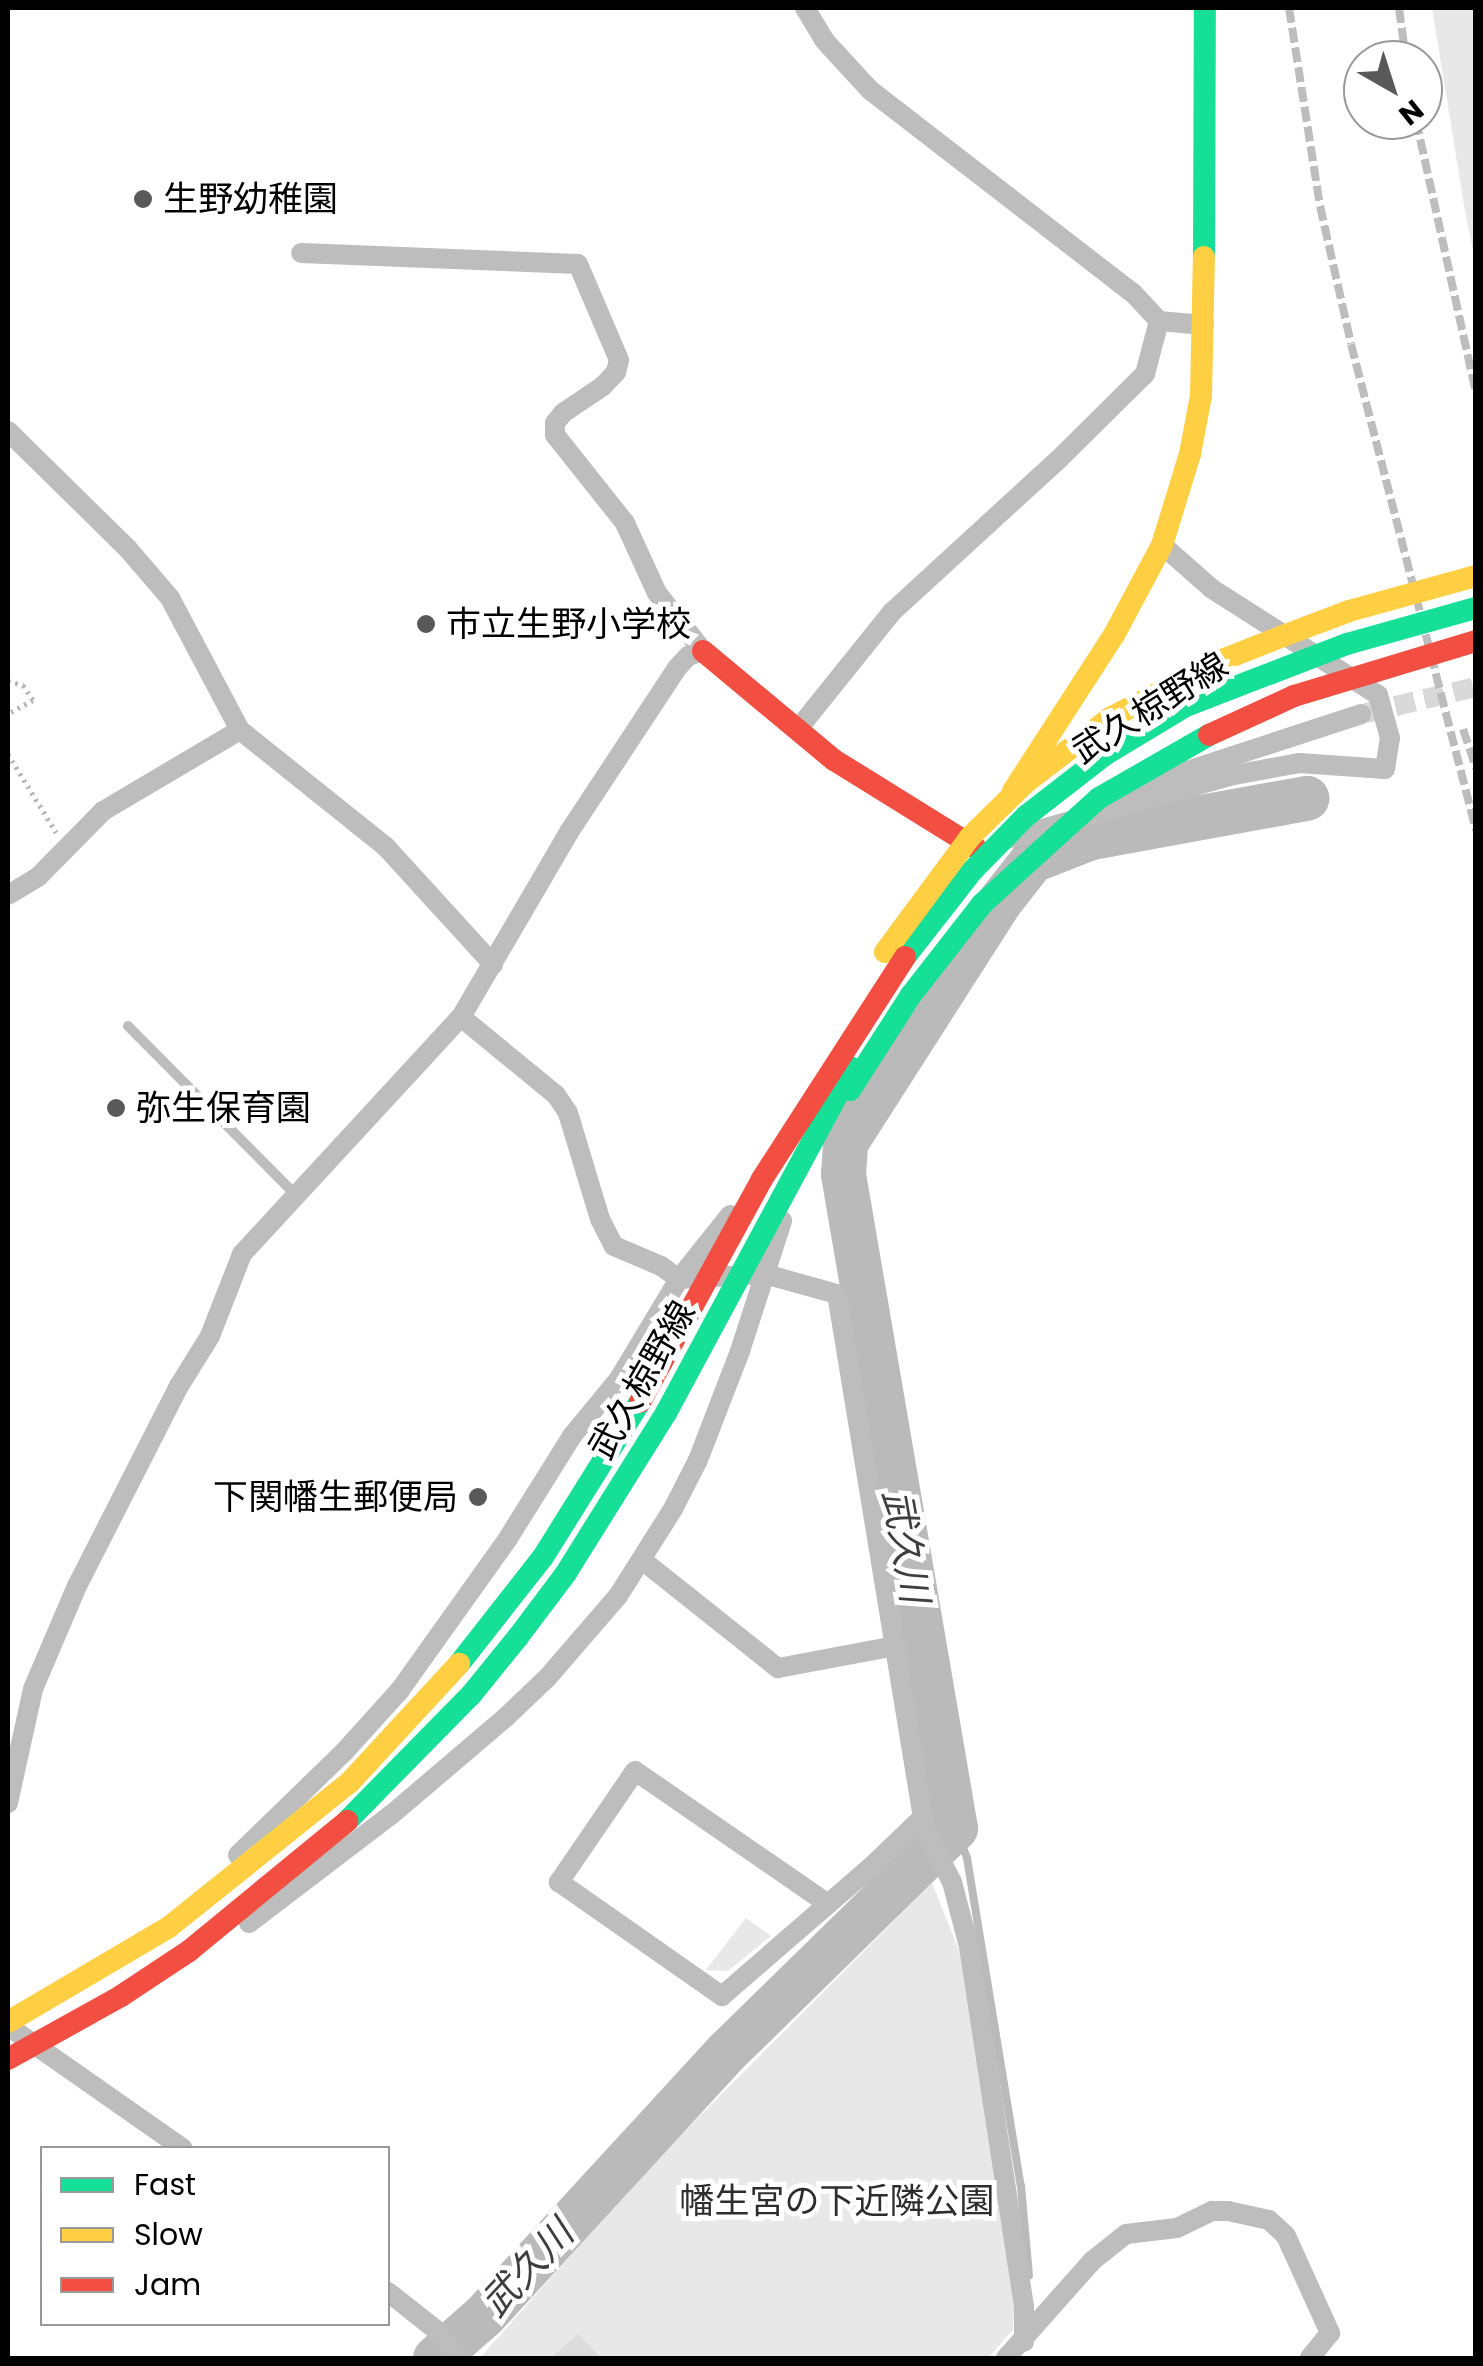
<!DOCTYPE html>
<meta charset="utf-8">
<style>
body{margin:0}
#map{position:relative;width:1483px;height:2366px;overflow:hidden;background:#fff;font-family:Poppins,"Noto Sans JP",sans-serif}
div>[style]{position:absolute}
.green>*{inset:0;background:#e8e8e8}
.stream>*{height:8px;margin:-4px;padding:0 4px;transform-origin:4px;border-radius:4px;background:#bababa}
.river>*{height:45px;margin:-22.5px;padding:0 22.5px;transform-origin:22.5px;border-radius:22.5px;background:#bababa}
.building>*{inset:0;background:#dcdcdc}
.street-tunnel>*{height:20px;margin-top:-10px;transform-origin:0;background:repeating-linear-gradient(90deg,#d9d9d9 0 20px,transparent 0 30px)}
.path>*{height:5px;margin-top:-2.5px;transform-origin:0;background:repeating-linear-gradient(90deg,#b8b8b8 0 2.5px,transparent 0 7.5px)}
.lane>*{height:10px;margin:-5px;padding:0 5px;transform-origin:5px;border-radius:5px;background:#bdbdbd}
.street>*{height:20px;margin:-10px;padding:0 10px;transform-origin:10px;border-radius:10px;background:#bdbdbd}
.fast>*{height:22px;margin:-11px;padding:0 11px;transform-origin:11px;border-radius:11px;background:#16e098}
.slow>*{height:22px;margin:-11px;padding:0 11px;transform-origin:11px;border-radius:11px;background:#ffcf43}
.jam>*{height:22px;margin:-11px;padding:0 11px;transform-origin:11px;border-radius:11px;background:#f24e42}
.rail>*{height:8px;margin-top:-4px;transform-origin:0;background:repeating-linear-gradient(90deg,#bdbdbd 0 15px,transparent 0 20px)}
.fast-bridge>*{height:22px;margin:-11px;padding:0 11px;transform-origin:11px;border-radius:11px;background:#16e098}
.slow-bridge>*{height:22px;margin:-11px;padding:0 11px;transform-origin:11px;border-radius:11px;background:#ffcf43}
.jam-bridge>*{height:22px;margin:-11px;padding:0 11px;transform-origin:11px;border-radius:11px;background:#f24e42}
.dots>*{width:28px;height:28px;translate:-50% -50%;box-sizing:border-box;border:5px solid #fff;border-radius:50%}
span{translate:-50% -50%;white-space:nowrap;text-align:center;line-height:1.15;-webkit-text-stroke:10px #fff;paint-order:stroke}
.poi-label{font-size:35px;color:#000}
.left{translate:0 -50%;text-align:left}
.right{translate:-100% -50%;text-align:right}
.street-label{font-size:35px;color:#000}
.park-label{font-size:35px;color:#2d2d2d}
.water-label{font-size:38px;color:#3e3e3e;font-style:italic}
.frame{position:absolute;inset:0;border:10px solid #000;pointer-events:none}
.legend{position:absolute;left:40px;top:2146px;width:350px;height:180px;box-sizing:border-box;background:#fff;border:2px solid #999;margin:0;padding:12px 18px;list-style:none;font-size:30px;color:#000}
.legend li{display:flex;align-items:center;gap:20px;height:50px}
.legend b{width:50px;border:2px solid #999}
.north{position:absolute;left:1343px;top:40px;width:100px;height:100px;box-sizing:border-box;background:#fff;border:2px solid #999;border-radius:50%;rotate:141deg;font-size:28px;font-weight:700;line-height:40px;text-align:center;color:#000}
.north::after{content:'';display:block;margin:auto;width:35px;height:45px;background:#595959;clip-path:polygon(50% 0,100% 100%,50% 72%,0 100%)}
</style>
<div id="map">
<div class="green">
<i style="clip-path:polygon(1432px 8px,1475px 8px,1475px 260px,1465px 211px)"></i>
<i style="clip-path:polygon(932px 1883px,966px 1968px,1014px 2308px,1013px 2330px,988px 2358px,480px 2358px,642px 2174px)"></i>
<i style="clip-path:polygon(746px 1918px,771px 1936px,728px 1971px,706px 1970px)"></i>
</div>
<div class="stream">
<i style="left:955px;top:1828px;width:32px;rotate:68deg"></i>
<i style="left:967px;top:1858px;width:332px;rotate:80.7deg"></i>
<i style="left:1021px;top:2186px;width:90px;rotate:84.9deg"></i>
</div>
<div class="river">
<i style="left:435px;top:2358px;width:65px;rotate:-41.3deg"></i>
<i style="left:484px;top:2315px;width:359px;rotate:-47.4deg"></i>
<i style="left:727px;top:2051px;width:319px;rotate:-44.4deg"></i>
<i style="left:955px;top:1828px;width:664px;rotate:-99.72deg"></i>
<i style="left:843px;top:1174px;width:31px;rotate:-86deg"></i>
<i style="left:845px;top:1143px;width:286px;rotate:-57.4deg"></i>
<i style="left:999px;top:902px;width:53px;rotate:-51.8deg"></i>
<i style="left:1032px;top:860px;width:63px;rotate:-21.3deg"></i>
<i style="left:1091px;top:837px;width:219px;rotate:-10.3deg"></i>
</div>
<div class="building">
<i style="clip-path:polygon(578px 2334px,601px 2358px,551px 2358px)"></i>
</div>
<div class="street-tunnel">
<i style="left:1366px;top:713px;width:113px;rotate:-13.3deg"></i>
</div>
<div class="path">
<i style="left:8px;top:681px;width:16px;rotate:15deg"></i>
<i style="left:23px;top:685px;width:18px;rotate:56deg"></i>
<i style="left:33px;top:700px;width:29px;rotate:151deg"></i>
<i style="left:8px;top:754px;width:92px;rotate:58.4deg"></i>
</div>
<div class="lane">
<i style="left:128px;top:1026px;width:238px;rotate:45.2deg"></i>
</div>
<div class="street">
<i style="left:805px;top:8px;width:37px;rotate:59deg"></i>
<i style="left:824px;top:40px;width:68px;rotate:47.4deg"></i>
<i style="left:870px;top:90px;width:332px;rotate:37.7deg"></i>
<i style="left:1133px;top:293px;width:38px;rotate:47deg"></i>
<i style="left:1159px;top:321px;width:45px;rotate:5.1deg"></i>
<i style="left:8px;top:431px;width:168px;rotate:44.5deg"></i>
<i style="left:128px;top:549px;width:65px;rotate:49.4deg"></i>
<i style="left:170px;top:598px;width:149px;rotate:62.1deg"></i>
<i style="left:240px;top:730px;width:187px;rotate:38.7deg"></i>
<i style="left:386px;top:847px;width:159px;rotate:47.6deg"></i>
<i style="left:798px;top:729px;width:150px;rotate:-51.2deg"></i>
<i style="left:892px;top:612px;width:226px;rotate:-42.5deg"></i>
<i style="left:1059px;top:459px;width:121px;rotate:-44.7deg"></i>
<i style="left:1145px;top:374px;width:55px;rotate:-75.2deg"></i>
<i style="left:1132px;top:789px;width:241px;rotate:-18.1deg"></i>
<i style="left:1007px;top:839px;width:231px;rotate:-15.8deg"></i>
<i style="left:1229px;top:776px;width:71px;rotate:-10.5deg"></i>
<i style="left:1299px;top:763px;width:86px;rotate:4deg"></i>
<i style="left:1385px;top:769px;width:31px;rotate:-81deg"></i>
<i style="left:1390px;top:738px;width:45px;rotate:-105.6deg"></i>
<i style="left:1378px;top:695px;width:198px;rotate:-147.4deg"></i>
<i style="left:1211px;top:588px;width:65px;rotate:-138.7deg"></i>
<i style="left:8px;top:895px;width:35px;rotate:-31deg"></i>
<i style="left:38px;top:877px;width:93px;rotate:-45.4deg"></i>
<i style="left:103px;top:811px;width:159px;rotate:-30.6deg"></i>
<i style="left:461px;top:1017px;width:123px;rotate:39.4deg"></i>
<i style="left:556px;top:1095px;width:22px;rotate:56deg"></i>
<i style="left:568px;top:1113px;width:111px;rotate:73.2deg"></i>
<i style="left:600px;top:1219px;width:30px;rotate:63deg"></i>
<i style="left:614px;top:1246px;width:51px;rotate:23.1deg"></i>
<i style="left:661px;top:1266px;width:22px;rotate:36deg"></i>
<i style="left:679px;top:1279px;width:86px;rotate:-3.3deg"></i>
<i style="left:765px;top:1274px;width:75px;rotate:15.5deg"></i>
<i style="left:837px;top:1294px;width:543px;rotate:80.68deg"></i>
<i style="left:925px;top:1830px;width:59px;rotate:62.6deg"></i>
<i style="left:952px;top:1882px;width:67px;rotate:75.3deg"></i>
<i style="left:969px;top:1947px;width:363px;rotate:81.3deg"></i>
<i style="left:1024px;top:2306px;width:36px;rotate:90deg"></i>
<i style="left:642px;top:1560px;width:174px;rotate:38.5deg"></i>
<i style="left:778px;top:1668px;width:120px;rotate:-10.6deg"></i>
<i style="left:8px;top:1803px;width:117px;rotate:-77.6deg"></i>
<i style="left:33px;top:1689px;width:112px;rotate:-66.9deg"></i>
<i style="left:77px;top:1586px;width:225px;rotate:-63deg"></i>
<i style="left:179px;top:1386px;width:59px;rotate:-58.2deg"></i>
<i style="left:210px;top:1336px;width:88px;rotate:-68.7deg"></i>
<i style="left:242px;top:1254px;width:323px;rotate:-47.3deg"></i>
<i style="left:461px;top:1017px;width:214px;rotate:-59.7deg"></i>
<i style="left:569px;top:832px;width:196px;rotate:-56.6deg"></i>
<i style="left:677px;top:668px;width:16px;rotate:-47deg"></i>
<i style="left:688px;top:656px;width:16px;rotate:-18deg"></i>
<i style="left:703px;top:651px;width:74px;rotate:-128.4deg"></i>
<i style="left:657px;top:593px;width:77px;rotate:-114.6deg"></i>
<i style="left:625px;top:523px;width:112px;rotate:-128.5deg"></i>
<i style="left:555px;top:435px;width:12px;rotate:-90deg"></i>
<i style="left:555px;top:423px;width:13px;rotate:-51deg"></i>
<i style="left:563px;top:413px;width:48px;rotate:-34deg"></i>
<i style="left:603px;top:386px;width:19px;rotate:-47deg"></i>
<i style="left:616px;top:372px;width:12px;rotate:-76deg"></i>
<i style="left:619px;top:360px;width:104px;rotate:-113.1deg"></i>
<i style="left:578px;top:264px;width:277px;rotate:-177.7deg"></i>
<i style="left:238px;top:1855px;width:148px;rotate:-44.2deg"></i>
<i style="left:344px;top:1752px;width:84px;rotate:-47.9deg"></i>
<i style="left:400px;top:1690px;width:184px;rotate:-54.5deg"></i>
<i style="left:507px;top:1540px;width:123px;rotate:-58deg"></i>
<i style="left:572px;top:1436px;width:74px;rotate:-50.5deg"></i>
<i style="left:619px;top:1379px;width:117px;rotate:-59deg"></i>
<i style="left:679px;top:1279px;width:82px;rotate:-51.4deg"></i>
<i style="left:828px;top:1904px;width:234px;rotate:-145.4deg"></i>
<i style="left:635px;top:1771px;width:135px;rotate:124.4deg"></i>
<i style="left:559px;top:1882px;width:199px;rotate:35deg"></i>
<i style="left:722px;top:1996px;width:196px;rotate:-40.9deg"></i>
<i style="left:870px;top:1868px;width:74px;rotate:-43.9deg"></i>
<i style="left:249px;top:1923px;width:178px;rotate:-37.3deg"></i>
<i style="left:391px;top:1815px;width:151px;rotate:-40.4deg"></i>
<i style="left:506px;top:1717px;width:58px;rotate:-43.6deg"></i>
<i style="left:548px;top:1677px;width:107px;rotate:-49.2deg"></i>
<i style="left:618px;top:1596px;width:103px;rotate:-57.7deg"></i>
<i style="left:673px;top:1509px;width:55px;rotate:-63deg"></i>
<i style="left:698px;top:1460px;width:117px;rotate:-68.9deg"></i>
<i style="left:740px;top:1351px;width:137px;rotate:-72.1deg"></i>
<i style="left:8px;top:2026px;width:213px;rotate:35deg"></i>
<i style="left:388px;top:2292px;width:60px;rotate:38.2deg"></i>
<i style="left:435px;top:2329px;width:38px;rotate:50deg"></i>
<i style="left:1006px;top:2358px;width:130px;rotate:-48.4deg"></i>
<i style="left:1092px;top:2261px;width:43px;rotate:-38.5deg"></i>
<i style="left:1126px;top:2234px;width:51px;rotate:-6.7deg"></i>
<i style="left:1177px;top:2228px;width:39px;rotate:-26deg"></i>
<i style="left:1212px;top:2211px;width:16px"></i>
<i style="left:1228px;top:2211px;width:42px;rotate:12.4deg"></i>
<i style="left:1269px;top:2220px;width:23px;rotate:43deg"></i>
<i style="left:1286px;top:2236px;width:107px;rotate:65.6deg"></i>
<i style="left:1330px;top:2333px;width:32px;rotate:129deg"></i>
</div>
<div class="fast">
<i style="left:1204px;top:257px;width:249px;rotate:-89.8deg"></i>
<i style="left:459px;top:1664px;width:136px;rotate:-51.9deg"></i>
<i style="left:543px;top:1557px;width:183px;rotate:-58deg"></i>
<i style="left:347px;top:1821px;width:177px;rotate:-45.5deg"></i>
<i style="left:471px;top:1695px;width:75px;rotate:-51deg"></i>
<i style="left:518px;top:1637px;width:80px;rotate:-53.1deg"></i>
<i style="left:566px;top:1573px;width:189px;rotate:-58deg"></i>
</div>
<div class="slow">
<i style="left:1013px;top:791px;width:186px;rotate:-57.1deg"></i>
<i style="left:1114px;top:635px;width:102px;rotate:-61.9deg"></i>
<i style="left:1162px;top:545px;width:95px;rotate:-72.9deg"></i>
<i style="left:1190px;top:454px;width:59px;rotate:-79.3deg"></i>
<i style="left:1201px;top:396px;width:139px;rotate:-88.8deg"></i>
<i style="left:8px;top:2022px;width:187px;rotate:-30.5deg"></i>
<i style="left:169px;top:1927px;width:232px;rotate:-38.7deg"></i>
<i style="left:350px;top:1782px;width:161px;rotate:-47.3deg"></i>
</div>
<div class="jam">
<i style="left:703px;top:651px;width:170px;rotate:39.8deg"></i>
<i style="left:834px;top:760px;width:167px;rotate:31.8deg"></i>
<i style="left:8px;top:2059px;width:129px;rotate:-29.1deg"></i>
<i style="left:121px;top:1996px;width:82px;rotate:-33.5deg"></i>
<i style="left:189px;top:1951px;width:205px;rotate:-39.4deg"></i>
</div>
<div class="rail">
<i style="left:1289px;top:8px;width:200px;rotate:81.1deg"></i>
<i style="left:1320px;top:206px;width:141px;rotate:77.3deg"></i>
<i style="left:1351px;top:344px;width:502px;rotate:75.58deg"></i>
<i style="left:1399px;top:8px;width:52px;rotate:82.3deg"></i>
<i style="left:1416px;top:120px;width:280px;rotate:77.6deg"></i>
<i style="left:1463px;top:729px;width:41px;rotate:71.6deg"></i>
</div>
<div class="fast-bridge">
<i style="left:905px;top:957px;width:110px;rotate:-52deg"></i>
<i style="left:973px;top:870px;width:76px;rotate:-45.5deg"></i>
<i style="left:1026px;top:816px;width:101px;rotate:-37.8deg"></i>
<i style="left:1106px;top:754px;width:93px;rotate:-31deg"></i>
<i style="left:1186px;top:706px;width:173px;rotate:-21.1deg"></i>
<i style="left:1347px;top:644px;width:134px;rotate:-15.6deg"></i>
<i style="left:850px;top:1090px;width:113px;rotate:-57.3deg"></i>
<i style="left:911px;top:995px;width:115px;rotate:-52deg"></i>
<i style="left:982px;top:904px;width:158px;rotate:-42.2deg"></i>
<i style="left:1099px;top:798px;width:127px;rotate:-29.8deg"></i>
<i style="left:666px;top:1413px;width:392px;rotate:-61.7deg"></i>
</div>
<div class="slow-bridge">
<i style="left:885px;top:952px;width:143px;rotate:-53.5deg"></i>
<i style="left:970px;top:837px;width:77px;rotate:-44.5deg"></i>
<i style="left:1025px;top:783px;width:107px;rotate:-37.4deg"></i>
<i style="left:1110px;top:718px;width:121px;rotate:-27.6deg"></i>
<i style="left:1217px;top:662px;width:71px;rotate:-21.5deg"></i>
<i style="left:1283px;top:636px;width:71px;rotate:-20.7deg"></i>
<i style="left:1349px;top:611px;width:132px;rotate:-15.4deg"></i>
</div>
<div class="jam-bridge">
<i style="left:1209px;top:735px;width:94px;rotate:-24.6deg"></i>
<i style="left:1294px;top:696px;width:190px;rotate:-16.8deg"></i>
<i style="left:640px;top:1402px;width:254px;rotate:-61.3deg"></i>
<i style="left:762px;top:1179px;width:264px;rotate:-57.2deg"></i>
</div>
<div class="dots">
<i style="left:143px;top:199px;background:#595959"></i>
<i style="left:426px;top:624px;background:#595959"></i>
<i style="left:116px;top:1108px;background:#595959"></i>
<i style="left:478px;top:1497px;background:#595959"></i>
</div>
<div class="poi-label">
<span class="left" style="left:163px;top:199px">生野幼稚園</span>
<span class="left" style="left:446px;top:624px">市立生野小学校</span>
<span class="left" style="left:136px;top:1108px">弥生保育園</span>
<span class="right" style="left:458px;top:1497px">下関幡生郵便局</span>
</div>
<div class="street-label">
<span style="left:1150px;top:708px;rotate:-32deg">武久椋野線</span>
<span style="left:642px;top:1380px;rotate:-60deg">武久椋野線</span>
</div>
<div class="park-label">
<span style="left:837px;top:2201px">幡生宮の下近隣公園</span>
</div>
<div class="water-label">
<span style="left:906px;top:1546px;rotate:80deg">武久川</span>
<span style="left:527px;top:2268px;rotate:-47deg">武久川</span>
</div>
<div class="frame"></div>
<ul class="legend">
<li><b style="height:12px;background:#16e098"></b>Fast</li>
<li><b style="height:12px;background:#ffcf43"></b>Slow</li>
<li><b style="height:12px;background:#f24e42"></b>Jam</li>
</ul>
<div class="north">N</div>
</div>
